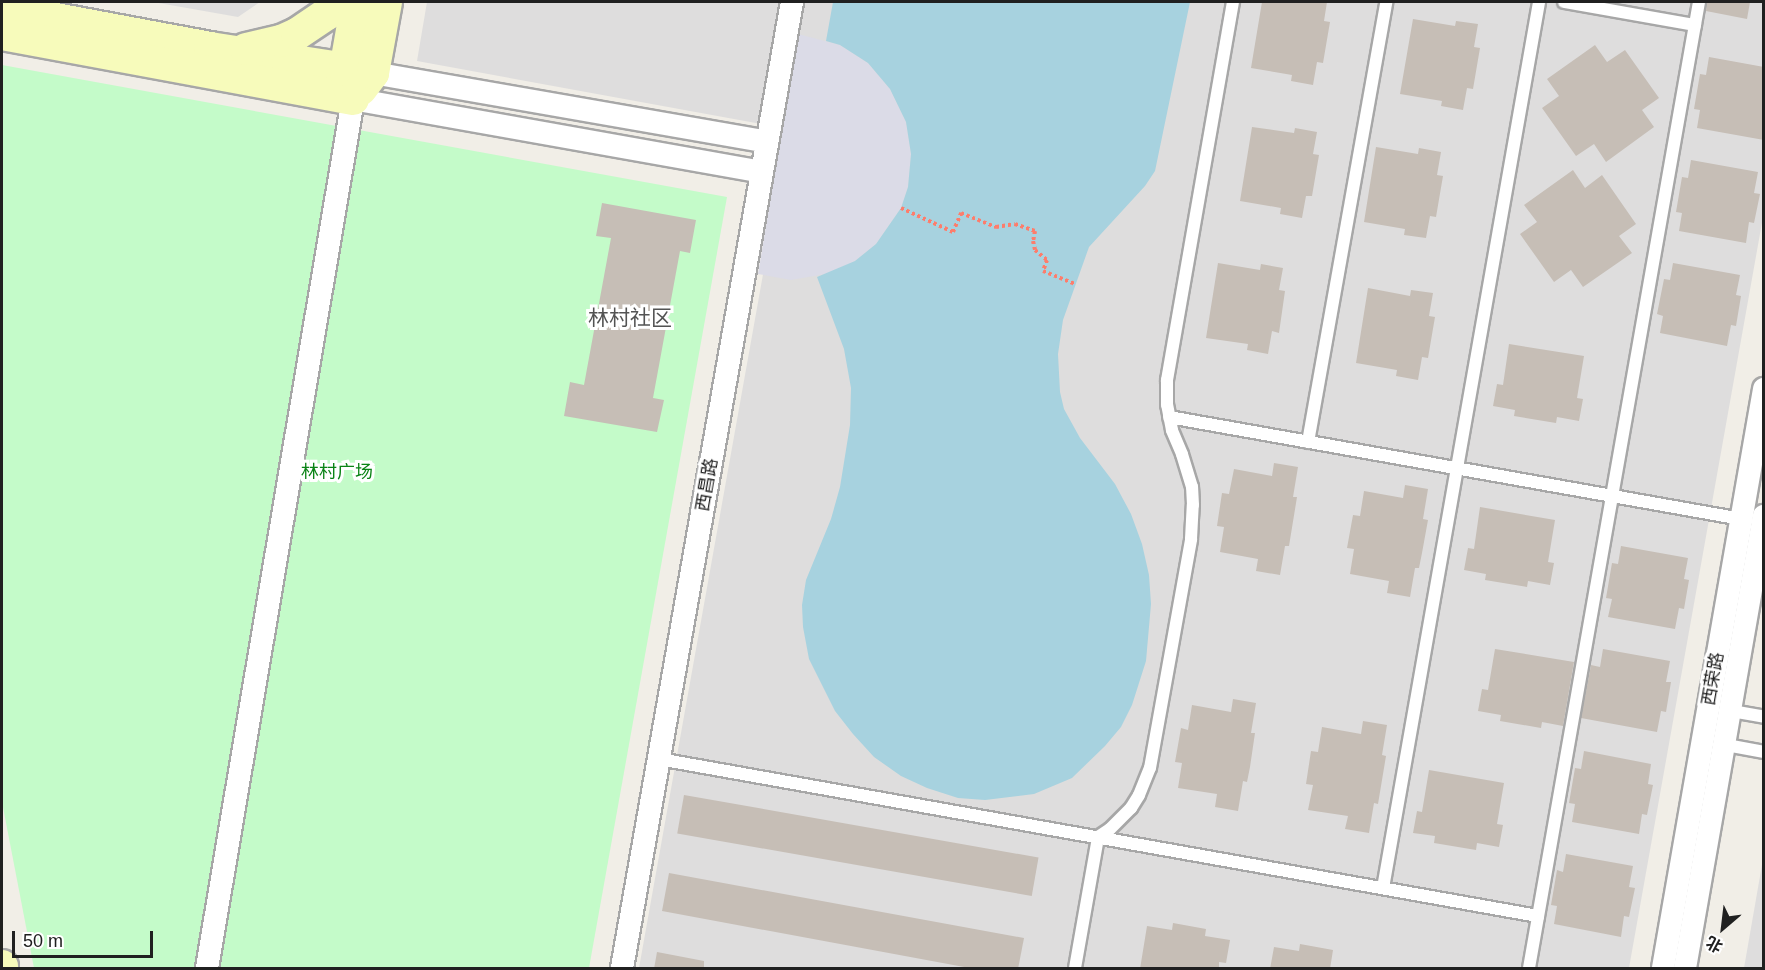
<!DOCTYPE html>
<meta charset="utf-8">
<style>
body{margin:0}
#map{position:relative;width:1765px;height:970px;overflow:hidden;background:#f1eee7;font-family:Arial,"Noto Sans SC",sans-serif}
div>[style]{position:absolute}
.residential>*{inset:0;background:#dedddd}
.park>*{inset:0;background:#c4fbc9}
.plaza>*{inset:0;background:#dbdbe7}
.water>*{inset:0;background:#a7d2df}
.building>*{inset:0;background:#c6beb6;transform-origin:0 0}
.path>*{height:4px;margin-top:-2px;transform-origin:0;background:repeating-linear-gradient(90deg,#fd7d6c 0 3px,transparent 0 6px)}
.roads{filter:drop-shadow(2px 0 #a7a7a7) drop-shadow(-2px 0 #a7a7a7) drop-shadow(0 2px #a7a7a7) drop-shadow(0 -2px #a7a7a7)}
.lane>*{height:12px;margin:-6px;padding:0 6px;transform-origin:6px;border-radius:6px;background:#fff}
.street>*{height:22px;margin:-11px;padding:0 11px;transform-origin:11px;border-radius:11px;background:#fff}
.secondary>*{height:32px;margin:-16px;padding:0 16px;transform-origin:16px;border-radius:16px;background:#f7fbbb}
span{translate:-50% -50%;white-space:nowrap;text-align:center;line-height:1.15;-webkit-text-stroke:6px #fff;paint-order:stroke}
.park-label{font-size:18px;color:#0a8315}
.street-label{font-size:18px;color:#202020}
.quarter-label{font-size:21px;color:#535353}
.frame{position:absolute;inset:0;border:3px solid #202020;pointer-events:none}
.north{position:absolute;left:1693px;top:898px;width:60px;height:60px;-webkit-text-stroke:4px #fff;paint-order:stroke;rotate:208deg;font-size:16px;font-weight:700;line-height:24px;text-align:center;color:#202020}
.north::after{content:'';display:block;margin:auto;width:21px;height:27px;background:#202020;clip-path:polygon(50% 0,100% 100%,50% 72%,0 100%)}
.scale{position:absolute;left:12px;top:931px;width:141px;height:27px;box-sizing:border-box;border:3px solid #202020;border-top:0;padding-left:8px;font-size:18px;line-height:21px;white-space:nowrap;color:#202020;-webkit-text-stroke:4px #fff;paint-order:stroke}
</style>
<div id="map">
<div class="residential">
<i style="clip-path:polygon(153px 2px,260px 2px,238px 17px)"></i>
<i style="clip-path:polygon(427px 2px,1763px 2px,1763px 217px,1629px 968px,639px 968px,789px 129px,417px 61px)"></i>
<i style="clip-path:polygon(1763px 859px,1763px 968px,1744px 968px)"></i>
</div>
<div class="park">
<i style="clip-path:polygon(2px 65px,727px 197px,589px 968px,34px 968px,2px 802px)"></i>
</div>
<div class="plaza">
<i style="clip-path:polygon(798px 34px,840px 45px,868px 63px,890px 89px,906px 122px,911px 154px,908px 187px,901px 208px,876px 244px,855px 261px,831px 273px,791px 280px,758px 274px)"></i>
</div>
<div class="water">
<i style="clip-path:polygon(833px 2px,1190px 2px,1155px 171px,1145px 186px,1089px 247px,1063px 320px,1058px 354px,1060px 392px,1064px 409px,1080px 438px,1115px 484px,1131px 514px,1142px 544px,1149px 575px,1151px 604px,1146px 661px,1132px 705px,1121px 727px,1105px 746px,1072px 778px,1034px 794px,985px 800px,958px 798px,927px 788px,901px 776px,874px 757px,853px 734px,835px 711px,809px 659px,803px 627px,802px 605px,806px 580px,831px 519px,840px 487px,850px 425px,851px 388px,844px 349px,817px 277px,855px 261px,876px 244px,901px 208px,908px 187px,911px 154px,906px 122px,890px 89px,868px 63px,840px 45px,826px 41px)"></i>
</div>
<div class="building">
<i style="clip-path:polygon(1262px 2px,1327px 2px,1324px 21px,1330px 22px,1323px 63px,1317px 62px,1313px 85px,1291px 81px,1292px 75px,1251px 68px)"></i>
<i style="clip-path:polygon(1707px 2px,1750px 2px,1747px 19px,1706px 11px)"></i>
<i style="clip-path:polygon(1413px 19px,1455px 26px,1456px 21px,1478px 24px,1474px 47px,1480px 48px,1473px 89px,1467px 88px,1463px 110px,1441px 106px,1442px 101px,1400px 94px)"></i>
<i style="clip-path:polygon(1595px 45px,1607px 62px,1625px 50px,1659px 98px,1642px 110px,1654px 127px,1606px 162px,1594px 144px,1576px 156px,1542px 108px,1559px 96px,1547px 79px)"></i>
<i style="clip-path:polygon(1709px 57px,1764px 67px,1764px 140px,1697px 128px,1700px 110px,1694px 109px,1700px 74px,1706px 75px)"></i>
<i style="clip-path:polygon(1252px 127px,1294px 133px,1295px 128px,1317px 132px,1313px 154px,1319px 155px,1312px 196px,1306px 196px,1302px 218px,1280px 214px,1281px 208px,1240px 201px)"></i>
<i style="clip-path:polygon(1376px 147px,1418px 154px,1419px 148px,1441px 152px,1437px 175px,1443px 176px,1436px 217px,1430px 216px,1426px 238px,1404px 235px,1405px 229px,1364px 222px)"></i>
<i style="clip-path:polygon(1691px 160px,1758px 172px,1754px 193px,1760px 194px,1754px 223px,1749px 222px,1746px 243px,1679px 231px,1682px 213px,1676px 212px,1682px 177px,1688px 178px)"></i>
<i style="clip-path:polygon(1573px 170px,1585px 188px,1602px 175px,1636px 224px,1619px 236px,1632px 253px,1583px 287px,1571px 270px,1554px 282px,1520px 234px,1537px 222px,1524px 205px)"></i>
<i style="clip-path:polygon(602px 203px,696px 220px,690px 253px,680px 251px,653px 398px,664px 400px,657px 432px,564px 416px,570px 382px,584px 385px,611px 238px,596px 236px)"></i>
<i style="clip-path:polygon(1218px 263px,1260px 270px,1261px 264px,1283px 268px,1279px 290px,1285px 291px,1279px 333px,1272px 331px,1268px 354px,1247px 350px,1248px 344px,1206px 338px)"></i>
<i style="clip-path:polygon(1673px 263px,1740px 275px,1736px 295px,1741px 296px,1736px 326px,1731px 325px,1727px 346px,1660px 333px,1663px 316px,1657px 314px,1664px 279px,1670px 280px)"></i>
<i style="clip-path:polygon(1368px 288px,1410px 296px,1411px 290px,1433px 293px,1429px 316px,1435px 317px,1428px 358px,1422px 357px,1418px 380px,1396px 376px,1397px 370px,1356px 363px)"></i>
<i style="clip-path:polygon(1509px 344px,1584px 356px,1577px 398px,1583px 399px,1579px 421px,1557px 417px,1556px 423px,1514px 416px,1515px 410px,1493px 406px,1497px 384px,1503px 385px)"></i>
<i style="clip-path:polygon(1274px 463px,1298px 467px,1293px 497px,1297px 497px,1289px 546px,1285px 546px,1280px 575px,1256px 571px,1258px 559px,1220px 552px,1224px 527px,1217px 526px,1222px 493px,1229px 494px,1234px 469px,1272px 476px)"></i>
<i style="clip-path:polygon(1405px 485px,1428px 489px,1423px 519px,1428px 520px,1422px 553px,1419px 568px,1415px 568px,1410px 597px,1387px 593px,1389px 581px,1350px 574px,1354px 549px,1347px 548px,1353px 515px,1360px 516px,1364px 491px,1403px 498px)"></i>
<i style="clip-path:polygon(1480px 507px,1555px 520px,1548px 562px,1554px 563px,1550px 585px,1528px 581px,1527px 587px,1485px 580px,1486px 574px,1464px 570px,1468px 548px,1474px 549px)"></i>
<i style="clip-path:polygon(1621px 546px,1688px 558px,1684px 579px,1689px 580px,1684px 609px,1679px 608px,1675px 629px,1608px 617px,1612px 599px,1606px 598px,1612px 563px,1618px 564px)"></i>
<i style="clip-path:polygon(1495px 649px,1574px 662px,1563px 726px,1542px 722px,1541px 728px,1500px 721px,1501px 715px,1478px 711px,1482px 689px,1488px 690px)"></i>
<i style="clip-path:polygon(1603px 649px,1670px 661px,1666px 682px,1671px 682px,1666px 712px,1661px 711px,1657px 732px,1581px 718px,1591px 665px,1600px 667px)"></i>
<i style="clip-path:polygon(1233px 699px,1256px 703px,1251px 733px,1255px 733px,1250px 767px,1247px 782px,1243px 781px,1238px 811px,1215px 807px,1217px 794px,1178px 788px,1182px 763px,1175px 762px,1181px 728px,1188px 730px,1192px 705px,1231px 712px)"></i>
<i style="clip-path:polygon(1363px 721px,1387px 725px,1382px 755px,1386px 756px,1378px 804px,1374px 803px,1369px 833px,1345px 829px,1348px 816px,1308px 810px,1313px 785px,1306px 784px,1311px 751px,1318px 752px,1322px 727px,1361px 734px)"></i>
<i style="clip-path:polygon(1584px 751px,1651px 764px,1648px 784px,1653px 785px,1647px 815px,1642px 814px,1639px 834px,1572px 822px,1575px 804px,1569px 803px,1575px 768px,1581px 769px)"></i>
<i style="clip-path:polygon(1429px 770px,1504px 783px,1497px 824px,1503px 825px,1499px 847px,1477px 843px,1476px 850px,1434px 843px,1435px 836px,1413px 833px,1417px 811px,1422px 812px)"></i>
<i style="left:684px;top:795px;width:360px;height:39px;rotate:10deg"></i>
<i style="clip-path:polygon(1566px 854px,1633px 866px,1629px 887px,1635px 888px,1629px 917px,1624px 916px,1621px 937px,1554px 924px,1557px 906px,1551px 905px,1557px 870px,1563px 872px)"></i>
<i style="clip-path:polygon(669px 873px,1024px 938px,1018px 969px,975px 969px,662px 911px)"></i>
<i style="clip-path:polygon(1173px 923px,1206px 929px,1205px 936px,1230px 940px,1226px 963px,1219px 962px,1219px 969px,1140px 969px,1147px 926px,1172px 930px)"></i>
<i style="clip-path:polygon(1300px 944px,1333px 950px,1330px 969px,1270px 969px,1274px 947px,1299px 951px)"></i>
<i style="clip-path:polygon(657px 952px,704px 961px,704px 969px,654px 969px)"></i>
</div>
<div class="path">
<i style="left:901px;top:208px;width:57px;rotate:24.8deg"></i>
<i style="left:953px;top:232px;width:21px;rotate:-67deg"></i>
<i style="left:961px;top:213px;width:38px;rotate:22deg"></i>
<i style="left:996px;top:227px;width:19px;rotate:-9deg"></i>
<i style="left:1015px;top:224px;width:21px;rotate:19deg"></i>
<i style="left:1035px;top:231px;width:10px;rotate:101deg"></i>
<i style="left:1033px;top:241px;width:9px;rotate:77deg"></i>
<i style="left:1035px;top:250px;width:16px;rotate:40deg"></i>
<i style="left:1047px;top:260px;width:12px;rotate:110deg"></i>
<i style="left:1043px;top:271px;width:35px;rotate:22deg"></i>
</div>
<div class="roads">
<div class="lane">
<i style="left:1564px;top:2px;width:133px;rotate:10deg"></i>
<i style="left:1169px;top:417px;width:587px;rotate:10.1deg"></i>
<i style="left:1308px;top:442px;width:447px;rotate:-79.9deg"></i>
<i style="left:1726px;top:710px;width:39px;rotate:10deg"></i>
<i style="left:1721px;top:744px;width:44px;rotate:10.5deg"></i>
<i style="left:659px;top:759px;width:893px;rotate:10.13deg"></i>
<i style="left:1383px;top:888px;width:900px;rotate:-80.01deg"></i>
<i style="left:1075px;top:968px;width:133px;rotate:-80deg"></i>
<i style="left:1098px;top:837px;width:14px;rotate:-34deg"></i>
<i style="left:1110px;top:829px;width:30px;rotate:-45deg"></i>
<i style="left:1131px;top:808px;width:15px;rotate:-58deg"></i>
<i style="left:1139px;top:795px;width:29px;rotate:-68deg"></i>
<i style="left:1150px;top:768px;width:233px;rotate:-79.8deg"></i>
<i style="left:1191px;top:539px;width:34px;rotate:-87deg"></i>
<i style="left:1193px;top:505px;width:18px;rotate:-93deg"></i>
<i style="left:1192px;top:487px;width:34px;rotate:-107deg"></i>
<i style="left:1182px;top:454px;width:26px;rotate:-113deg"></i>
<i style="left:1172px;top:430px;width:25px;rotate:-101deg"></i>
<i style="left:1167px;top:405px;width:25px;rotate:-90deg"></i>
<i style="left:1167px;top:380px;width:384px;rotate:-80.1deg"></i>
<i style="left:1529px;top:968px;width:981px;rotate:-80.02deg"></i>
</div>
<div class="street">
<i style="left:373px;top:73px;width:400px;rotate:9.9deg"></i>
<i style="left:207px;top:968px;width:881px;rotate:-80.46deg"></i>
<i style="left:353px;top:99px;width:415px;rotate:10.1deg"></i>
<i style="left:622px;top:968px;width:981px;rotate:-80.02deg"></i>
<i style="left:1663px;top:968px;width:588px;rotate:-80.1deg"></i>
<i style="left:1685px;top:968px;width:459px;rotate:-80.1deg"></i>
</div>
<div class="secondary">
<i style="left:2px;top:9px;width:212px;rotate:10.6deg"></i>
<i style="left:210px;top:48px;width:165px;rotate:8.7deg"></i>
<i style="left:2px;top:34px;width:357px;rotate:10.5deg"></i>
<i style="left:246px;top:49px;width:36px;rotate:-13deg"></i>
<i style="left:281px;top:41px;width:17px;rotate:-24deg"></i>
<i style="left:297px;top:34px;width:36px;rotate:-34deg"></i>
<i style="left:327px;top:14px;width:17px;rotate:-45deg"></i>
<i style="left:350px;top:89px;width:20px;rotate:-105deg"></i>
<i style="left:345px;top:70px;width:69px;rotate:-80deg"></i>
<i style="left:361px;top:89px;width:20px;rotate:-53deg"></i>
<i style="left:373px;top:73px;width:72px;rotate:-79.6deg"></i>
<i style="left:2px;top:966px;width:2px;rotate:90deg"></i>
</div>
</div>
<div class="park-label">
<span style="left:337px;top:472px">林村广场</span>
</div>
<div class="street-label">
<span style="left:707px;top:485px;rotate:-80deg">西昌路</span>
<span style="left:1713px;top:679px;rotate:-80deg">西荣路</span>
</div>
<div class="quarter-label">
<span style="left:630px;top:318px">林村社区</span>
</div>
<div class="frame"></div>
<div class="north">北</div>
<div class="scale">50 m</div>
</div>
